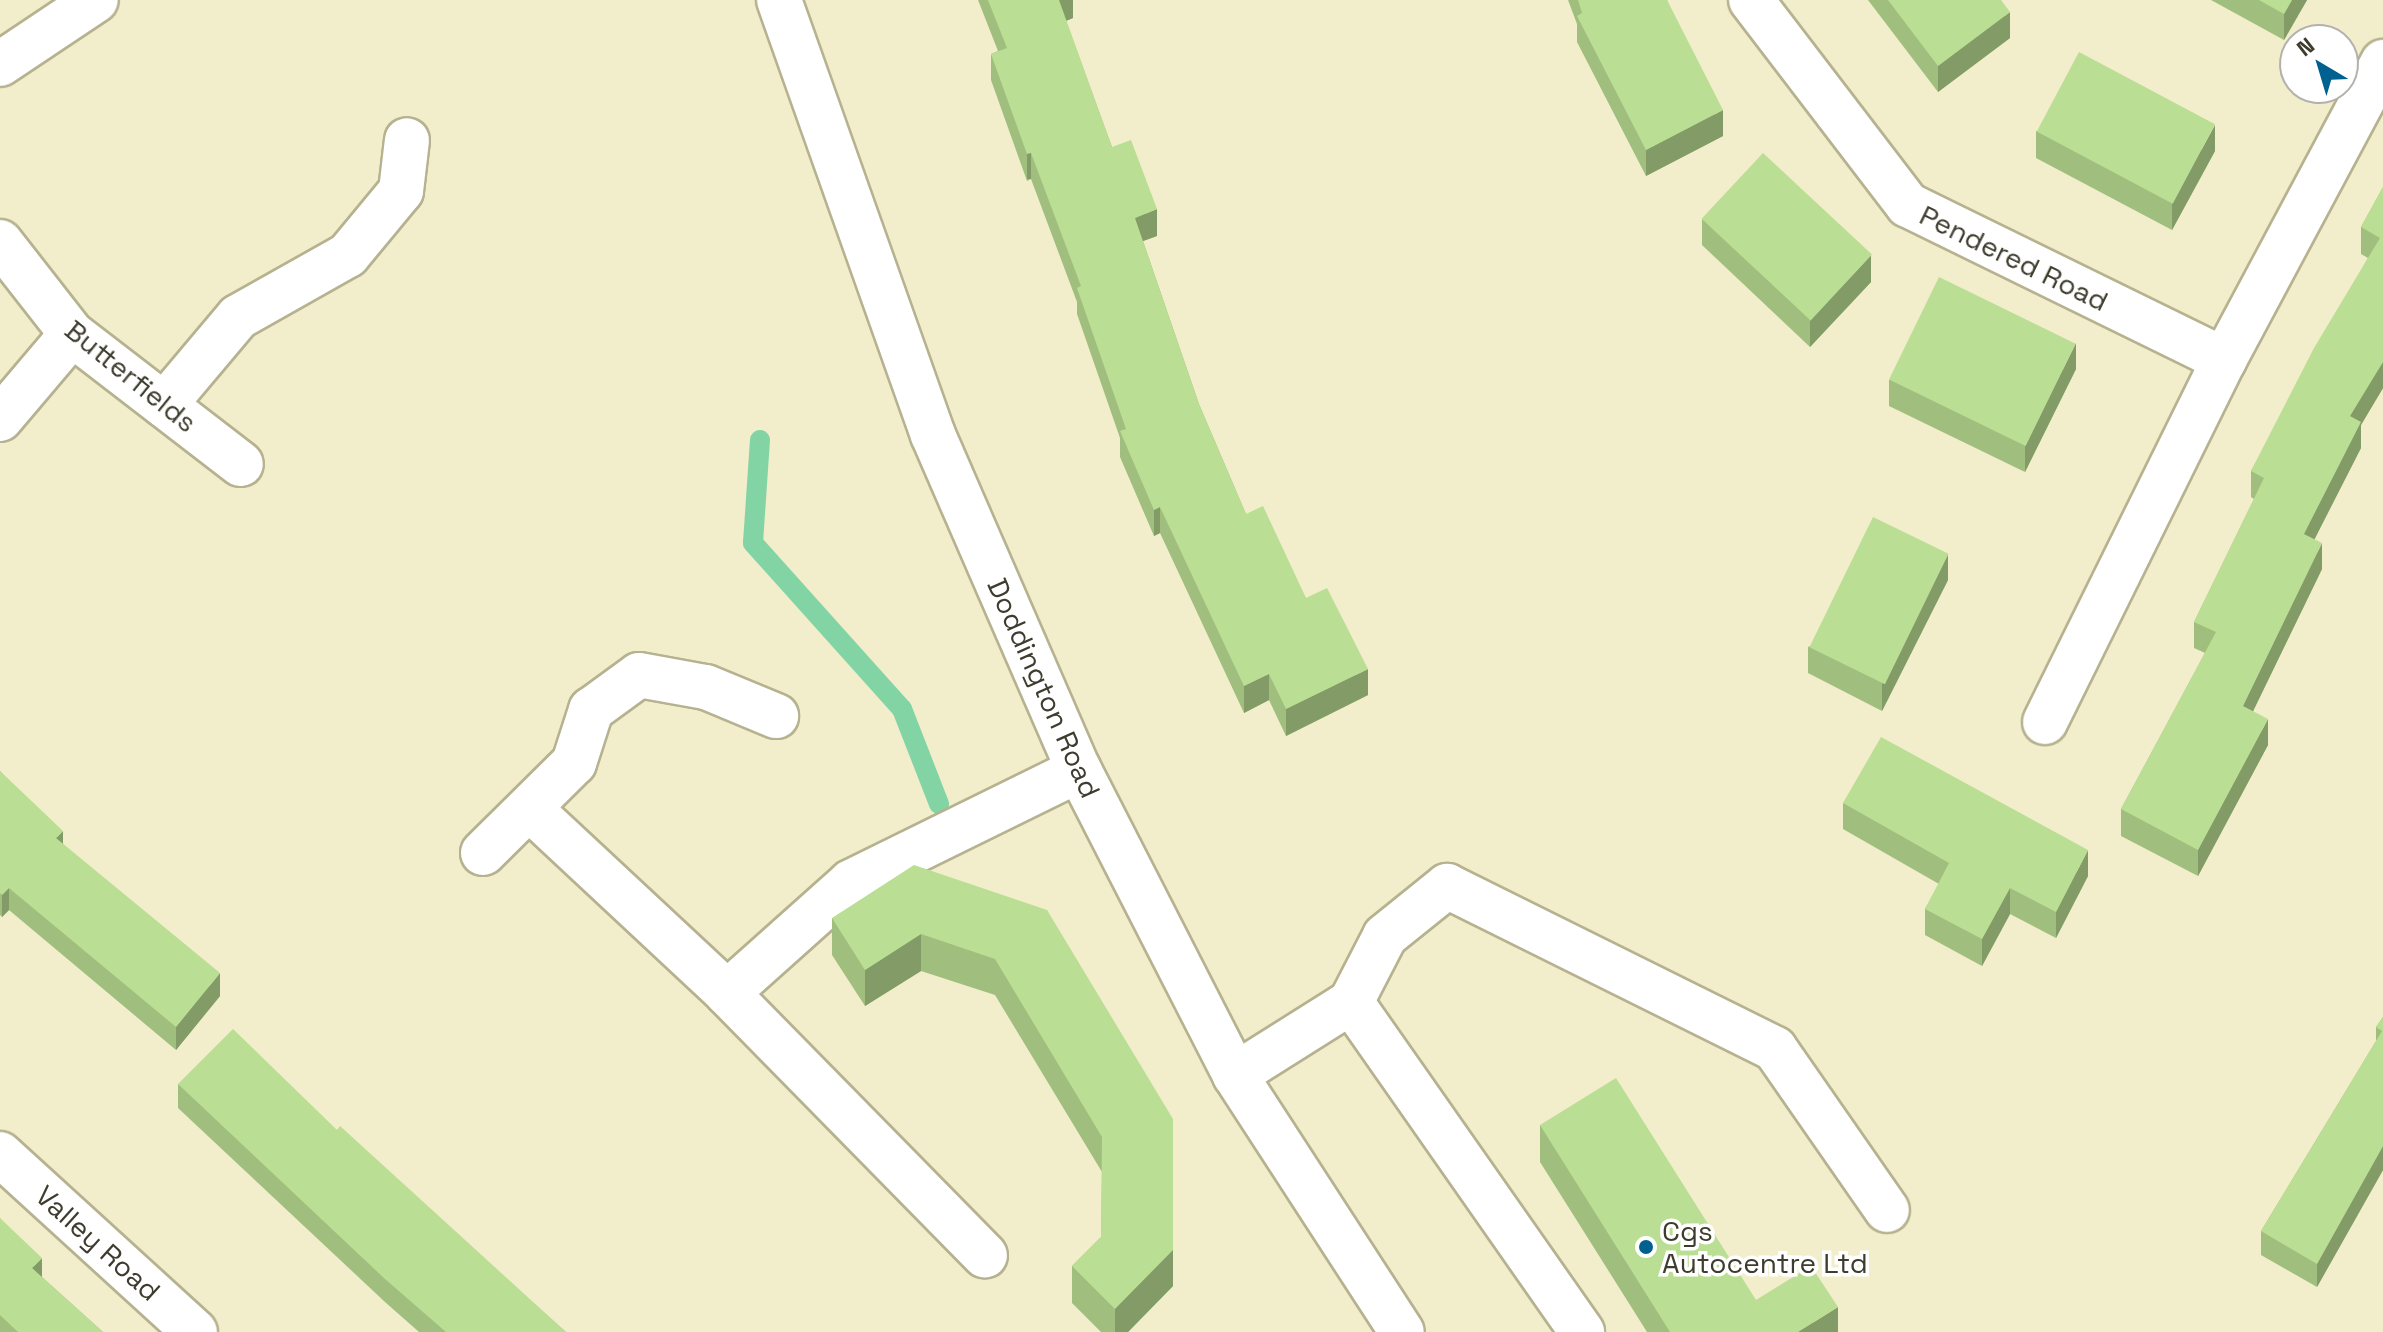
<!DOCTYPE html>
<style>
body{margin:0}
#map{position:relative;width:2383px;height:1332px;overflow:hidden;background:#f2edca;font-family:"Space Grotesk",sans-serif}
div>[style]{position:absolute}
.stream>*{height:20px;margin:-10px;padding:0 10px;transform-origin:10px;border-radius:10px;background:#83d4a4}
.roads{filter:drop-shadow(2px 0 #b6b290) drop-shadow(-2px 0 #b6b290) drop-shadow(0 2px #b6b290) drop-shadow(0 -2px #b6b290)}
.minor>*{height:44px;margin:-22px;padding:0 22px;transform-origin:22px;border-radius:22px;background:#fff}
.wall>*{inset:0;background:#a0bf7e}
.shaded-wall>*{inset:0;background:#829b67;transform-origin:0 0}
.building>*{inset:0;background:#bade93;transform-origin:0 0}
.dots>*{width:22px;height:22px;translate:-50% -50%;box-sizing:border-box;border:4px solid #fff;border-radius:50%}
span{translate:-50% -50%;white-space:nowrap;text-align:center;line-height:1.15;-webkit-text-stroke:7px #fff;paint-order:stroke}
.street-label{font-size:28px;color:#3e3c2e}
.poi-label{font-size:28px;color:#3e3c2e}
.left{translate:0 -50%;text-align:left}
.north{position:absolute;left:2279px;top:24px;width:80px;height:80px;box-sizing:border-box;background:#fff;border:2px solid #b2b1ab;border-radius:50%;rotate:322deg;font-size:22px;font-weight:700;line-height:32px;text-align:center;color:#3e3c2e}
.north::after{content:'';display:block;margin:auto;width:28px;height:36px;background:#006090;clip-path:polygon(50% 0,100% 100%,50% 72%,0 100%)}
</style>
<div id="map">
<div class="stream">
<i style="left:760px;top:440px;width:103px;rotate:93.9deg"></i>
<i style="left:753px;top:543px;width:223px;rotate:48.1deg"></i>
<i style="left:902px;top:709px;width:102px;rotate:68.7deg"></i>
</div>
<div class="roads">
<div class="minor">
<i style="left:779px;top:0;width:461px;rotate:70.5deg"></i>
<i style="left:933px;top:435px;width:365px;rotate:66.5deg"></i>
<i style="left:1079px;top:770px;width:343px;rotate:62.9deg"></i>
<i style="left:1235px;top:1075px;width:306px;rotate:57deg"></i>
<i style="left:1751px;top:0;width:258px;rotate:52.6deg"></i>
<i style="left:1908px;top:205px;width:352px;rotate:26.1deg"></i>
<i style="left:0;top:64px;width:115px;rotate:-33.7deg"></i>
<i style="left:0;top:242px;width:117px;rotate:52deg"></i>
<i style="left:72px;top:334px;width:213px;rotate:37.6deg"></i>
<i style="left:164px;top:405px;width:115px;rotate:-49.9deg"></i>
<i style="left:238px;top:317px;width:126px;rotate:-29.4deg"></i>
<i style="left:348px;top:255px;width:83px;rotate:-50.4deg"></i>
<i style="left:401px;top:191px;width:51px;rotate:-83.3deg"></i>
<i style="left:0;top:419px;width:111px;rotate:-49.7deg"></i>
<i style="left:2045px;top:722px;width:404px;rotate:-63.7deg"></i>
<i style="left:2224px;top:360px;width:338px;rotate:-61.9deg"></i>
<i style="left:530px;top:809px;width:270px;rotate:43deg"></i>
<i style="left:727px;top:993px;width:368px;rotate:45.5deg"></i>
<i style="left:483px;top:853px;width:128px;rotate:-44.7deg"></i>
<i style="left:574px;top:763px;width:56px;rotate:-72.2deg"></i>
<i style="left:591px;top:710px;width:59px;rotate:-36.1deg"></i>
<i style="left:639px;top:675px;width:68px;rotate:10.2deg"></i>
<i style="left:706px;top:687px;width:76px;rotate:22.5deg"></i>
<i style="left:727px;top:993px;width:166px;rotate:-41.8deg"></i>
<i style="left:851px;top:882px;width:254px;rotate:-26.2deg"></i>
<i style="left:1351px;top:1002px;width:403px;rotate:55deg"></i>
<i style="left:1235px;top:1075px;width:137px;rotate:-32.2deg"></i>
<i style="left:1351px;top:1002px;width:74px;rotate:-62.7deg"></i>
<i style="left:1385px;top:936px;width:80px;rotate:-38.9deg"></i>
<i style="left:1447px;top:886px;width:366px;rotate:26.4deg"></i>
<i style="left:1775px;top:1049px;width:196px;rotate:55.2deg"></i>
<i style="left:0;top:1154px;width:264px;rotate:42.4deg"></i>
</div>
</div>
<div class="wall">
<i style="clip-path:polygon(978px 0,1073px 0,1073px 18px,1066px 21px,1112px 147px,1157px 236px,1143px 241px,1199px 404px,1246px 514px,1306px 598px,1368px 695px,1286px 736px,1269px 700px,1244px 713px,1160px 533px,1154px 536px,1120px 457px,1120px 438px,1077px 314px,1077px 302px,1031px 179px,1027px 181px,991px 80px,991px 54px,998px 51px)"></i>
<i style="clip-path:polygon(1568px 0,1667px 0,1723px 136px,1646px 176px,1577px 42px,1577px 24px)"></i>
<i style="clip-path:polygon(1868px 0,2001px 0,2010px 38px,1938px 92px)"></i>
<i style="clip-path:polygon(2211px 0,2307px 0,2284px 40px)"></i>
<i style="clip-path:polygon(2036px 131px,2215px 151px,2172px 230px,2036px 158px)"></i>
<i style="clip-path:polygon(2383px 187px,2383px 388px,2361px 425px,2361px 448px,2314px 539px,2322px 569px,2253px 711px,2268px 745px,2198px 876px,2121px 836px,2121px 809px,2205px 653px,2194px 648px,2194px 622px,2254px 499px,2251px 497px,2251px 471px,2368px 258px,2361px 254px,2361px 227px)"></i>
<i style="clip-path:polygon(1702px 219px,1871px 282px,1810px 347px,1702px 245px)"></i>
<i style="clip-path:polygon(2076px 369px,2025px 472px,1889px 406px,1889px 380px)"></i>
<i style="clip-path:polygon(1948px 580px,1882px 711px,1808px 673px,1808px 647px)"></i>
<i style="clip-path:polygon(0 771px,63px 844px,220px 996px,176px 1050px,9px 910px,2px 917px,0 915px)"></i>
<i style="clip-path:polygon(1843px 803px,2088px 876px,2056px 938px,2010px 914px,1982px 966px,1925px 935px,1925px 909px,1939px 884px,1843px 829px)"></i>
<i style="clip-path:polygon(1047px 910px,1173px 1286px,1128px 1332px,1101px 1332px,1072px 1303px,1072px 1266px,1101px 1237px,1102px 1172px,995px 995px,921px 971px,865px 1006px,832px 955px,832px 918px)"></i>
<i style="clip-path:polygon(2383px 1017px,2383px 1170px,2317px 1287px,2261px 1255px,2261px 1231px,2376px 1041px,2376px 1027px)"></i>
<i style="clip-path:polygon(178px 1084px,337px 1130px,566px 1332px,419px 1332px,385px 1302px,178px 1108px)"></i>
<i style="clip-path:polygon(1540px 1125px,1756px 1300px,1838px 1332px,1647px 1332px,1540px 1162px)"></i>
<i style="clip-path:polygon(0 1218px,42px 1277px,103px 1332px,0 1332px)"></i>
</div>
<div class="shaded-wall">
<i style="clip-path:polygon(1058px 0,1073px 0,1073px 18px,1058px 24px)"></i>
<i style="clip-path:polygon(2292px 0,2307px 0,2284px 40px,2284px 14px)"></i>
<i style="clip-path:polygon(2010px 12px,2010px 38px,1938px 92px,1938px 66px)"></i>
<i style="clip-path:polygon(1723px 110px,1723px 136px,1646px 176px,1646px 150px)"></i>
<i style="clip-path:polygon(2215px 125px,2215px 151px,2172px 230px,2172px 204px)"></i>
<i style="left:1031px;top:153px;width:26px;height:4px;rotate:90deg"></i>
<i style="clip-path:polygon(1157px 209px,1157px 236px,1135px 244px,1135px 218px)"></i>
<i style="clip-path:polygon(1871px 255px,1871px 282px,1810px 347px,1810px 321px)"></i>
<i style="clip-path:polygon(2076px 343px,2076px 369px,2025px 472px,2025px 446px)"></i>
<i style="clip-path:polygon(2383px 362px,2383px 388px,2361px 425px,2361px 448px,2304px 560px,2304px 534px,2350px 416px)"></i>
<i style="clip-path:polygon(1160px 507px,1160px 533px,1154px 536px,1154px 510px)"></i>
<i style="clip-path:polygon(2322px 543px,2322px 569px,2243px 732px,2243px 706px)"></i>
<i style="clip-path:polygon(1948px 554px,1948px 580px,1882px 711px,1882px 684px)"></i>
<i style="clip-path:polygon(1368px 669px,1368px 695px,1286px 736px,1286px 709px)"></i>
<i style="clip-path:polygon(1269px 674px,1269px 700px,1244px 713px,1244px 686px)"></i>
<i style="clip-path:polygon(2268px 719px,2268px 745px,2198px 876px,2198px 850px)"></i>
<i style="clip-path:polygon(63px 831px,63px 853px,56px 838px)"></i>
<i style="clip-path:polygon(2088px 850px,2088px 876px,2056px 938px,2056px 912px)"></i>
<i style="clip-path:polygon(9px 888px,9px 910px,2px 917px,2px 895px)"></i>
<i style="clip-path:polygon(2010px 888px,2010px 914px,1982px 966px,1982px 939px)"></i>
<i style="clip-path:polygon(921px 934px,921px 971px,865px 1006px,865px 970px)"></i>
<i style="clip-path:polygon(220px 973px,220px 996px,176px 1050px,176px 1027px)"></i>
<i style="clip-path:polygon(1173px 1119px,1173px 1286px,1128px 1332px,1115px 1332px,1115px 1309px)"></i>
<i style="clip-path:polygon(2383px 1146px,2383px 1170px,2317px 1287px,2317px 1264px)"></i>
<i style="clip-path:polygon(42px 1258px,42px 1281px,32px 1268px)"></i>
<i style="clip-path:polygon(1838px 1307px,1838px 1332px,1798px 1332px)"></i>
</div>
<div class="building">
<i style="clip-path:polygon(988px 0,1059px 0,1112px 147px,1131px 140px,1157px 209px,1135px 218px,1199px 404px,1246px 514px,1263px 506px,1306px 598px,1327px 588px,1368px 669px,1286px 709px,1269px 674px,1244px 686px,1160px 507px,1154px 510px,1120px 431px,1126px 429px,1077px 288px,1081px 286px,1031px 153px,1027px 154px,991px 54px,1007px 48px)"></i>
<i style="clip-path:polygon(1578px 0,1667px 0,1723px 110px,1646px 150px,1577px 16px,1582px 13px)"></i>
<i style="clip-path:polygon(1888px 0,2001px 0,2010px 12px,1938px 66px)"></i>
<i style="clip-path:polygon(2259px 0,2292px 0,2284px 14px)"></i>
<i style="left:2079px;top:52px;width:154px;height:90px;rotate:28deg"></i>
<i style="left:1763px;top:153px;width:149px;height:90px;rotate:43deg"></i>
<i style="clip-path:polygon(2383px 187px,2383px 362px,2350px 416px,2361px 422px,2304px 534px,2322px 543px,2243px 706px,2268px 719px,2198px 850px,2121px 809px,2216px 632px,2194px 622px,2264px 478px,2251px 471px,2314px 348px,2380px 238px,2361px 227px)"></i>
<i style="left:1939px;top:277px;width:152px;height:114px;rotate:26deg"></i>
<i style="left:1873px;top:517px;width:84px;height:145px;rotate:26deg"></i>
<i style="clip-path:polygon(1881px 737px,2088px 850px,2056px 912px,2010px 888px,1982px 939px,1925px 909px,1949px 863px,1843px 803px)"></i>
<i style="clip-path:polygon(0 771px,63px 831px,56px 838px,220px 973px,176px 1027px,9px 888px,2px 895px,0 893px)"></i>
<i style="clip-path:polygon(914px 865px,1047px 910px,1173px 1119px,1173px 1250px,1115px 1309px,1072px 1266px,1101px 1237px,1102px 1137px,995px 959px,921px 934px,865px 970px,832px 918px)"></i>
<i style="clip-path:polygon(2383px 1017px,2383px 1146px,2317px 1264px,2261px 1231px,2382px 1031px,2376px 1027px)"></i>
<i style="clip-path:polygon(233px 1029px,337px 1130px,340px 1126px,566px 1332px,446px 1332px,385px 1279px,178px 1084px)"></i>
<i style="clip-path:polygon(1616px 1078px,1756px 1300px,1811px 1266px,1838px 1307px,1798px 1332px,1670px 1332px,1540px 1125px)"></i>
<i style="clip-path:polygon(0 1218px,42px 1258px,32px 1268px,103px 1332px,18px 1332px,0 1315px)"></i>
</div>
<div class="dots">
<i style="left:1646px;top:1247px;background:#006090"></i>
</div>
<div class="street-label">
<span style="left:2014px;top:258px;rotate:26deg">Pendered Road</span>
<span style="left:131px;top:376px;rotate:39deg">Butterfields</span>
<span style="left:1044px;top:688px;rotate:66deg">Doddington Road</span>
<span style="left:98px;top:1243px;rotate:42deg">Valley Road</span>
</div>
<div class="poi-label">
<span class="left" style="left:1662px;top:1247px">Cgs<br>Autocentre Ltd</span>
</div>
<div class="north">N</div>
</div>
